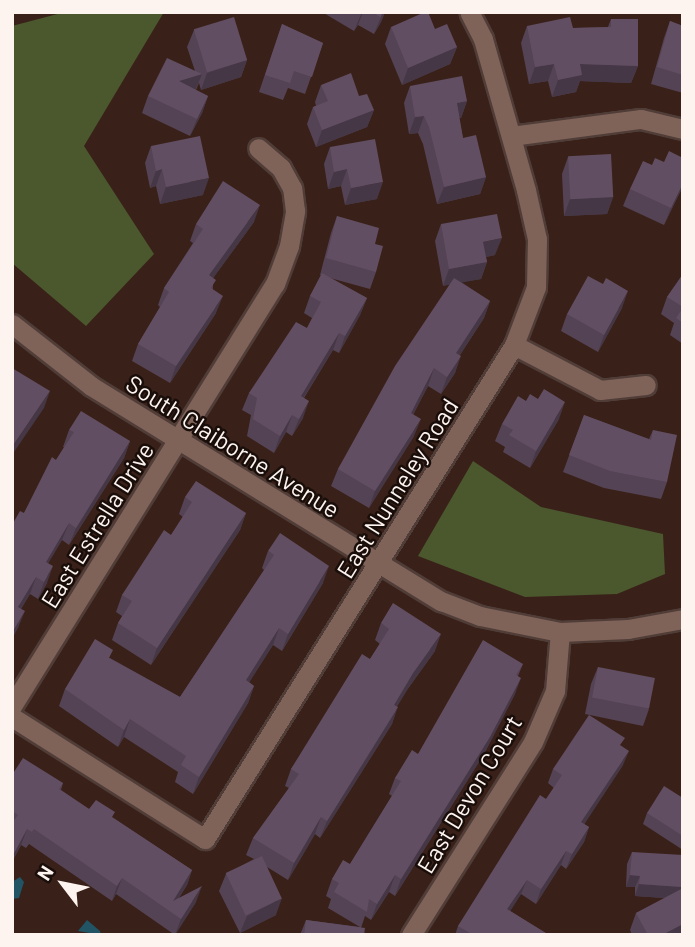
<!DOCTYPE html>
<style>
body{margin:0}
#map{position:relative;width:695px;height:947px;overflow:hidden;background:#392119;font-family:Barlow,sans-serif}
div>[style]{position:absolute}
.green>*{inset:0;background:#4b572d}
.water>*{inset:0;background:#215464}
.roads{filter:drop-shadow(2px 0 #513d38) drop-shadow(-2px 0 #513d38) drop-shadow(0 2px #513d38) drop-shadow(0 -2px #513d38)}
.minor>*{height:19px;margin:-9.5px;padding:0 9.5px;transform-origin:9.5px;border-radius:9.5px;background:#7f6359}
.wall>*{inset:0;background:#544354}
.shaded-wall>*{inset:0;background:#453745}
.building>*{inset:0;background:#624e62;transform-origin:0 0}
span{translate:-50% -50%;white-space:nowrap;text-align:center;line-height:1.15;-webkit-text-stroke:5px #190e0a;paint-order:stroke}
.street-label{font-size:24px;color:#fdf3ef}
.frame{position:absolute;inset:0;border:14px solid #fdf3ef;pointer-events:none}
.north{position:absolute;left:28px;top:849px;width:70px;height:70px;-webkit-text-stroke:5px #190e0a;paint-order:stroke;rotate:302deg;font-size:19px;font-weight:700;line-height:28px;text-align:center;color:#fdf3ef}
.north::after{content:'';display:block;margin:auto;width:24px;height:32px;background:#fdf3ef;clip-path:polygon(50% 0,100% 100%,50% 72%,0 100%)}
</style>
<div id="map">
<div class="green">
<i style="clip-path:polygon(65px 12px,164px 12px,84px 146px,154px 254px,86px 326px,12px 263px,12px 26px)"></i>
<i style="clip-path:polygon(473px 461px,541px 507px,663px 534px,665px 574px,617px 594px,525px 597px,418px 556px)"></i>
</div>
<div class="water">
<i style="clip-path:polygon(20px 877px,24px 882px,19px 898px,12px 899px,12px 882px)"></i>
<i style="clip-path:polygon(87px 920px,100px 931px,101px 935px,78px 931px)"></i>
</div>
<div class="roads">
<div class="minor">
<i style="left:511px;top:136px;width:131px;rotate:-7.5deg"></i>
<i style="left:641px;top:119px;width:43px;rotate:13.4deg"></i>
<i style="left:12px;top:324px;width:100px;rotate:38.1deg"></i>
<i style="left:91px;top:386px;width:411px;rotate:31.6deg"></i>
<i style="left:441px;top:601px;width:42px;rotate:21deg"></i>
<i style="left:480px;top:616px;width:82px;rotate:11.3deg"></i>
<i style="left:560px;top:632px;width:68px;rotate:-2.5deg"></i>
<i style="left:628px;top:629px;width:56px;rotate:-10.3deg"></i>
<i style="left:514px;top:345px;width:97px;rotate:27.6deg"></i>
<i style="left:600px;top:390px;width:46px;rotate:-6.2deg"></i>
<i style="left:12px;top:706px;width:497px;rotate:-58.1deg"></i>
<i style="left:275px;top:284px;width:40px;rotate:-69.8deg"></i>
<i style="left:289px;top:246px;width:36px;rotate:-80deg"></i>
<i style="left:295px;top:211px;width:23px;rotate:-97deg"></i>
<i style="left:292px;top:188px;width:23px;rotate:-119deg"></i>
<i style="left:281px;top:168px;width:30px;rotate:-139deg"></i>
<i style="left:12px;top:717px;width:228px;rotate:32.3deg"></i>
<i style="left:205px;top:839px;width:583px;rotate:-57.97deg"></i>
<i style="left:514px;top:345px;width:62px;rotate:-69.2deg"></i>
<i style="left:536px;top:287px;width:48px;rotate:-88.8deg"></i>
<i style="left:537px;top:239px;width:50px;rotate:-102.7deg"></i>
<i style="left:526px;top:190px;width:157px;rotate:-105.9deg"></i>
<i style="left:483px;top:39px;width:30px;rotate:-117deg"></i>
<i style="left:411px;top:935px;width:228px;rotate:-57.7deg"></i>
<i style="left:533px;top:742px;width:56px;rotate:-66.7deg"></i>
<i style="left:555px;top:691px;width:59px;rotate:-85.2deg"></i>
</div>
</div>
<div class="wall">
<i style="clip-path:polygon(322px 12px,385px 12px,381px 22px,374px 34px,358px 25px,354px 31px)"></i>
<i style="clip-path:polygon(611px 19px,638px 66px,631px 83px,580px 81px,576px 92px,552px 97px,548px 81px,529px 84px,521px 43px,527px 26px,573px 28px,608px 27px)"></i>
<i style="clip-path:polygon(670px 21px,683px 26px,683px 93px,651px 84px,664px 38px)"></i>
<i style="clip-path:polygon(282px 24px,323px 43px,305px 94px,288px 88px,283px 100px,259px 92px)"></i>
<i style="clip-path:polygon(391px 27px,435px 29px,457px 47px,450px 64px,402px 85px,385px 44px)"></i>
<i style="clip-path:polygon(194px 30px,247px 60px,241px 77px,201px 90px,199px 83px,196px 90px,208px 96px,202px 113px,190px 136px,142px 113px,148px 96px,195px 71px,187px 47px)"></i>
<i style="clip-path:polygon(321px 85px,374px 110px,367px 127px,316px 147px,307px 124px,313px 107px,316px 106px,315px 102px)"></i>
<i style="clip-path:polygon(410px 86px,467px 101px,461px 118px,459px 118px,463px 138px,486px 177px,480px 194px,437px 204px,423px 144px,418px 133px,409px 134px,404px 103px)"></i>
<i style="clip-path:polygon(151px 146px,203px 195px,160px 204px,156px 186px,150px 188px,145px 163px)"></i>
<i style="clip-path:polygon(330px 147px,377px 199px,345px 205px,341px 186px,328px 189px,324px 164px)"></i>
<i style="clip-path:polygon(568px 157px,613px 197px,607px 214px,564px 216px,562px 174px)"></i>
<i style="clip-path:polygon(652px 165px,683px 186px,664px 225px,623px 206px,630px 189px)"></i>
<i style="clip-path:polygon(337px 216px,375px 244px,376px 272px,370px 289px,330px 278px,367px 298px,360px 315px,339px 353px,333px 350px,304px 398px,303px 418px,292px 436px,286px 432px,274px 453px,247px 436px,251px 415px,242px 410px,249px 393px,307px 328px,312px 318px,304px 313px,310px 296px,321px 275px,320px 275px,331px 233px)"></i>
<i style="clip-path:polygon(254px 222px,213px 278px,213px 290px,216px 313px,170px 383px,132px 361px,138px 344px,160px 307px,158px 305px,164px 288px,193px 243px,190px 241px,196px 224px)"></i>
<i style="clip-path:polygon(441px 224px,495px 255px,486px 257px,487px 262px,481px 279px,461px 282px,490px 301px,484px 318px,460px 355px,455px 373px,441px 394px,428px 386px,413px 415px,414px 436px,369px 508px,331px 486px,338px 469px,450px 284px,443px 286px,435px 241px)"></i>
<i style="clip-path:polygon(683px 274px,683px 344px,670px 335px,674px 323px,661px 314px,667px 297px)"></i>
<i style="clip-path:polygon(622px 308px,598px 352px,561px 331px,567px 314px)"></i>
<i style="clip-path:polygon(584px 415px,649px 439px,653px 430px,667px 482px,661px 499px,604px 488px,563px 472px)"></i>
<i style="clip-path:polygon(559px 419px,530px 468px,503px 452px,505px 447px,495px 441px,502px 424px)"></i>
<i style="clip-path:polygon(69px 430px,130px 441px,124px 458px,69px 545px,62px 540px,48px 563px,47px 583px,38px 599px,30px 594px,21px 609px,18px 628px,24px 513px,64px 447px,63px 447px)"></i>
<i style="clip-path:polygon(185px 497px,246px 513px,240px 530px,151px 665px,112px 640px,118px 623px,122px 616px,116px 612px,122px 595px,171px 535px,183px 517px,179px 514px)"></i>
<i style="clip-path:polygon(268px 551px,323px 583px,282px 651px,273px 645px,249px 682px,254px 686px,248px 703px,193px 794px,175px 782px,178px 772px,124px 737px,118px 747px,59px 706px,65px 689px,110px 658px,180px 697px,264px 570px,262px 568px)"></i>
<i style="clip-path:polygon(381px 623px,435px 651px,407px 690px,397px 706px,392px 724px,320px 838px,315px 834px,288px 880px,267px 867px,276px 915px,240px 933px,219px 891px,226px 874px,254px 859px,246px 855px,253px 838px,289px 788px,285px 786px,291px 769px,370px 659px,380px 644px,375px 640px)"></i>
<i style="clip-path:polygon(523px 664px,518px 676px,515px 694px,484px 754px,395px 896px,389px 892px,371px 920px,365px 916px,361px 928px,364px 935px,300px 935px,306px 920px,360px 927px,328px 908px,331px 899px,326px 896px,332px 879px,350px 864px,392px 796px,389px 794px,395px 778px,418px 754px)"></i>
<i style="clip-path:polygon(598px 667px,649px 709px,643px 726px,585px 714px,591px 684px)"></i>
<i style="clip-path:polygon(622px 746px,623px 765px,584px 824px,589px 827px,584px 842px,566px 869px,561px 865px,536px 904px,521px 894px,510px 911px,549px 935px,455px 935px,458px 926px,554px 788px,548px 783px,553px 769px)"></i>
<i style="clip-path:polygon(12px 775px,63px 783px,61px 790px,89px 809px,113px 818px,192px 870px,187px 885px,179px 898px,196px 902px,175px 935px,116px 894px,112px 901px,29px 844px,26px 848px,21px 845px,12px 862px)"></i>
<i style="clip-path:polygon(683px 798px,683px 850px,643px 824px,647px 813px)"></i>
<i style="clip-path:polygon(632px 852px,682px 887px,681px 889px,683px 935px,632px 935px,630px 930px,636px 913px,665px 898px,635px 896px,635px 887px,626px 887px,627px 864px)"></i>
</div>
<div class="shaded-wall">
<i style="clip-path:polygon(362px 12px,363px 12px,358px 25px,354px 31px)"></i>
<i style="clip-path:polygon(383px 12px,385px 12px,381px 22px,374px 34px)"></i>
<i style="clip-path:polygon(457px 47px,450px 64px,402px 85px,408px 68px)"></i>
<i style="clip-path:polygon(247px 60px,241px 77px,201px 90px,207px 73px)"></i>
<i style="clip-path:polygon(554px 64px,548px 81px,529px 84px,535px 67px)"></i>
<i style="clip-path:polygon(580px 64px,638px 66px,631px 83px,580px 81px,576px 92px,552px 97px,558px 80px)"></i>
<i style="clip-path:polygon(202px 74px,195px 91px,179px 81px)"></i>
<i style="clip-path:polygon(208px 96px,202px 113px,190px 136px,197px 119px)"></i>
<i style="clip-path:polygon(467px 101px,461px 118px,450px 120px,457px 103px)"></i>
<i style="clip-path:polygon(374px 110px,367px 127px,316px 147px,322px 130px)"></i>
<i style="clip-path:polygon(424px 116px,418px 133px,409px 134px,415px 117px)"></i>
<i style="clip-path:polygon(162px 169px,156px 186px,150px 188px,156px 171px)"></i>
<i style="clip-path:polygon(347px 169px,341px 186px,328px 189px,334px 172px)"></i>
<i style="clip-path:polygon(486px 177px,480px 194px,437px 204px,444px 187px)"></i>
<i style="clip-path:polygon(209px 178px,203px 195px,160px 204px,166px 187px)"></i>
<i style="clip-path:polygon(383px 182px,377px 199px,345px 205px,351px 188px)"></i>
<i style="clip-path:polygon(683px 183px,683px 186px,664px 225px,671px 208px)"></i>
<i style="clip-path:polygon(613px 197px,607px 214px,564px 216px,570px 199px)"></i>
<i style="clip-path:polygon(260px 205px,254px 222px,203px 292px,209px 275px)"></i>
<i style="clip-path:polygon(502px 238px,495px 255px,477px 259px,483px 242px)"></i>
<i style="clip-path:polygon(487px 262px,481px 279px,443px 286px,449px 269px)"></i>
<i style="clip-path:polygon(628px 291px,622px 308px,598px 352px,604px 335px)"></i>
<i style="clip-path:polygon(223px 296px,216px 313px,170px 383px,176px 366px)"></i>
<i style="clip-path:polygon(367px 298px,360px 315px,339px 353px,345px 336px)"></i>
<i style="clip-path:polygon(490px 301px,484px 318px,450px 370px,456px 353px)"></i>
<i style="clip-path:polygon(339px 333px,333px 350px,294px 413px,301px 396px)"></i>
<i style="clip-path:polygon(461px 356px,455px 373px,441px 394px,447px 377px)"></i>
<i style="clip-path:polygon(434px 368px,428px 386px,405px 430px,411px 413px)"></i>
<i style="clip-path:polygon(50px 391px,44px 408px,12px 455px,12px 447px)"></i>
<i style="clip-path:polygon(309px 401px,303px 418px,292px 436px,299px 419px)"></i>
<i style="clip-path:polygon(565px 402px,559px 419px,530px 468px,536px 451px)"></i>
<i style="clip-path:polygon(292px 415px,286px 432px,274px 453px,280px 436px)"></i>
<i style="clip-path:polygon(421px 419px,414px 436px,369px 508px,375px 491px)"></i>
<i style="clip-path:polygon(130px 441px,124px 458px,69px 545px,76px 528px)"></i>
<i style="clip-path:polygon(246px 513px,240px 530px,151px 665px,157px 648px)"></i>
<i style="clip-path:polygon(69px 523px,62px 540px,39px 579px,46px 562px)"></i>
<i style="clip-path:polygon(53px 566px,47px 583px,38px 599px,44px 582px)"></i>
<i style="clip-path:polygon(329px 566px,323px 583px,282px 651px,288px 634px)"></i>
<i style="clip-path:polygon(36px 577px,30px 594px,12px 623px,18px 607px)"></i>
<i style="clip-path:polygon(25px 611px,18px 628px,12px 639px,12px 633px)"></i>
<i style="clip-path:polygon(279px 628px,273px 645px,240px 697px,246px 680px)"></i>
<i style="clip-path:polygon(441px 634px,435px 651px,407px 690px,388px 722px,394px 705px,413px 673px)"></i>
<i style="clip-path:polygon(521px 678px,515px 694px,484px 754px,395px 896px,401px 879px)"></i>
<i style="clip-path:polygon(254px 686px,248px 703px,193px 794px,199px 777px)"></i>
<i style="clip-path:polygon(398px 707px,392px 724px,320px 838px,327px 821px)"></i>
<i style="clip-path:polygon(130px 719px,124px 737px,118px 747px,124px 730px)"></i>
<i style="clip-path:polygon(629px 751px,623px 765px,576px 837px,581px 822px)"></i>
<i style="clip-path:polygon(321px 817px,315px 834px,288px 880px,294px 863px)"></i>
<i style="clip-path:polygon(589px 827px,584px 842px,566px 869px,572px 854px)"></i>
<i style="clip-path:polygon(27px 829px,21px 845px,12px 862px,12px 857px)"></i>
<i style="clip-path:polygon(566px 851px,561px 865px,536px 904px,541px 889px)"></i>
<i style="clip-path:polygon(192px 870px,187px 885px,170px 912px,173px 901px)"></i>
<i style="clip-path:polygon(395px 875px,389px 892px,371px 920px,377px 904px)"></i>
<i style="clip-path:polygon(630px 875px,640px 876px,635px 887px,626px 887px)"></i>
<i style="clip-path:polygon(122px 878px,116px 894px,112px 901px,117px 886px)"></i>
<i style="clip-path:polygon(527px 880px,521px 894px,502px 924px,507px 909px)"></i>
<i style="clip-path:polygon(639px 884px,682px 887px,677px 899px,635px 896px)"></i>
<i style="clip-path:polygon(202px 886px,196px 902px,175px 935px,181px 919px)"></i>
<i style="clip-path:polygon(282px 898px,276px 915px,240px 933px,247px 916px)"></i>
<i style="clip-path:polygon(683px 924px,683px 935px,662px 935px)"></i>
</div>
<div class="building">
<i style="clip-path:polygon(372px 12px,383px 12px,380px 17px)"></i>
<i style="clip-path:polygon(425px 12px,428px 12px,435px 29px,447px 24px,457px 47px,408px 68px,391px 27px)"></i>
<i style="left:234px;top:17px;width:45px;height:42px;rotate:73deg"></i>
<i style="clip-path:polygon(570px 17px,573px 28px,611px 27px,611px 19px,638px 19px,638px 66px,580px 64px,582px 75px,558px 80px,554px 64px,535px 67px,527px 26px)"></i>
<i style="clip-path:polygon(670px 21px,683px 26px,683px 75px,657px 67px)"></i>
<i style="clip-path:polygon(282px 24px,323px 43px,312px 77px,294px 71px,290px 83px,265px 75px)"></i>
<i style="clip-path:polygon(167px 58px,202px 74px,179px 81px,208px 96px,197px 119px,148px 96px)"></i>
<i style="clip-path:polygon(351px 73px,359px 96px,367px 94px,374px 110px,322px 130px,313px 107px,328px 101px,321px 85px)"></i>
<i style="clip-path:polygon(462px 76px,467px 101px,457px 103px,463px 138px,476px 135px,486px 177px,444px 187px,429px 127px,424px 116px,415px 117px,410px 86px)"></i>
<i style="clip-path:polygon(200px 136px,209px 178px,166px 187px,162px 169px,156px 171px,151px 146px)"></i>
<i style="clip-path:polygon(375px 139px,383px 182px,351px 188px,347px 169px,334px 172px,330px 147px)"></i>
<i style="clip-path:polygon(669px 151px,683px 158px,683px 183px,671px 208px,630px 189px,643px 161px,652px 165px,655px 158px,664px 162px)"></i>
<i style="left:611px;top:154px;width:43px;height:43px;rotate:87deg"></i>
<i style="clip-path:polygon(223px 181px,260px 205px,209px 275px,216px 280px,211px 288px,223px 296px,176px 366px,138px 344px,169px 292px,164px 288px,203px 229px,196px 224px)"></i>
<i style="clip-path:polygon(497px 214px,502px 238px,483px 242px,487px 262px,449px 269px,441px 224px)"></i>
<i style="clip-path:polygon(337px 216px,379px 228px,375px 244px,383px 246px,376px 272px,326px 258px)"></i>
<i style="clip-path:polygon(322px 273px,367px 298px,345px 336px,339px 333px,301px 396px,309px 401px,299px 419px,292px 415px,280px 436px,253px 419px,257px 398px,249px 393px,296px 322px,307px 328px,321px 302px,310px 296px)"></i>
<i style="clip-path:polygon(683px 274px,683px 307px,667px 297px)"></i>
<i style="clip-path:polygon(588px 276px,603px 284px,606px 278px,628px 291px,604px 335px,567px 314px)"></i>
<i style="clip-path:polygon(454px 278px,490px 301px,456px 353px,461px 356px,447px 377px,434px 368px,411px 413px,421px 419px,375px 491px,338px 469px,395px 366px)"></i>
<i style="clip-path:polygon(683px 308px,683px 323px,676px 318px)"></i>
<i style="clip-path:polygon(12px 368px,50px 391px,12px 447px)"></i>
<i style="clip-path:polygon(544px 389px,565px 402px,536px 451px,509px 435px,513px 430px,502px 424px,518px 396px,526px 401px,530px 394px,538px 399px)"></i>
<i style="clip-path:polygon(81px 411px,130px 441px,76px 528px,69px 523px,46px 562px,53px 566px,44px 582px,36px 577px,18px 607px,25px 611px,12px 633px,12px 525px,20px 511px,24px 513px,52px 457px,56px 460px,74px 432px,69px 430px)"></i>
<i style="clip-path:polygon(584px 415px,651px 440px,653px 430px,677px 435px,667px 482px,610px 471px,569px 455px)"></i>
<i style="clip-path:polygon(196px 481px,246px 513px,157px 648px,118px 623px,132px 601px,122px 595px,164px 530px,171px 535px,192px 502px,185px 497px)"></i>
<i style="clip-path:polygon(280px 533px,329px 566px,288px 634px,279px 628px,246px 680px,254px 686px,199px 777px,181px 765px,186px 756px,130px 719px,124px 730px,65px 689px,95px 639px,113px 650px,109px 658px,180px 697px,274px 555px,268px 551px)"></i>
<i style="clip-path:polygon(393px 603px,441px 634px,413px 673px,394px 705px,398px 707px,327px 821px,321px 817px,294px 863px,253px 838px,299px 774px,291px 769px,362px 654px,370px 659px,389px 629px,381px 623px)"></i>
<i style="clip-path:polygon(483px 640px,523px 664px,516px 675px,521px 678px,490px 737px,401px 879px,395px 875px,377px 904px,369px 899px,367px 912px,334px 892px,339px 883px,332px 879px,343px 860px,350px 864px,401px 781px,395px 778px,412px 750px,418px 754px)"></i>
<i style="left:598px;top:667px;width:58px;height:31px;rotate:11deg"></i>
<i style="clip-path:polygon(589px 715px,625px 738px,620px 745px,629px 751px,581px 822px,589px 827px,572px 854px,566px 851px,541px 889px,527px 880px,507px 909px,549px 935px,469px 935px,470px 933px,458px 926px,540px 795px,546px 799px,562px 775px,553px 769px)"></i>
<i style="clip-path:polygon(23px 758px,63px 783px,59px 789px,89px 809px,96px 800px,115px 812px,112px 817px,192px 870px,173px 901px,202px 886px,181px 919px,122px 878px,117px 886px,34px 829px,32px 832px,27px 829px,12px 857px,12px 823px,18px 815px,12px 811px,12px 775px)"></i>
<i style="clip-path:polygon(664px 786px,683px 798px,683px 836px,647px 813px)"></i>
<i style="clip-path:polygon(632px 852px,683px 855px,682px 887px,639px 884px,640px 876px,630px 875px)"></i>
<i style="left:262px;top:856px;width:47px;height:40px;rotate:65deg"></i>
<i style="clip-path:polygon(683px 888px,683px 924px,662px 935px,648px 935px,636px 913px)"></i>
<i style="clip-path:polygon(306px 920px,365px 928px,364px 935px,304px 935px)"></i>
</div>
<div class="street-label">
<span style="left:233px;top:446px;rotate:32deg">South Claiborne Avenue</span>
<span style="left:397px;top:488px;rotate:-58deg">East Nunneley Road</span>
<span style="left:97px;top:525px;rotate:-58deg">East Estrella Drive</span>
<span style="left:469px;top:794px;rotate:-59deg">East Devon Court</span>
</div>
<div class="frame"></div>
<div class="north">N</div>
</div>
